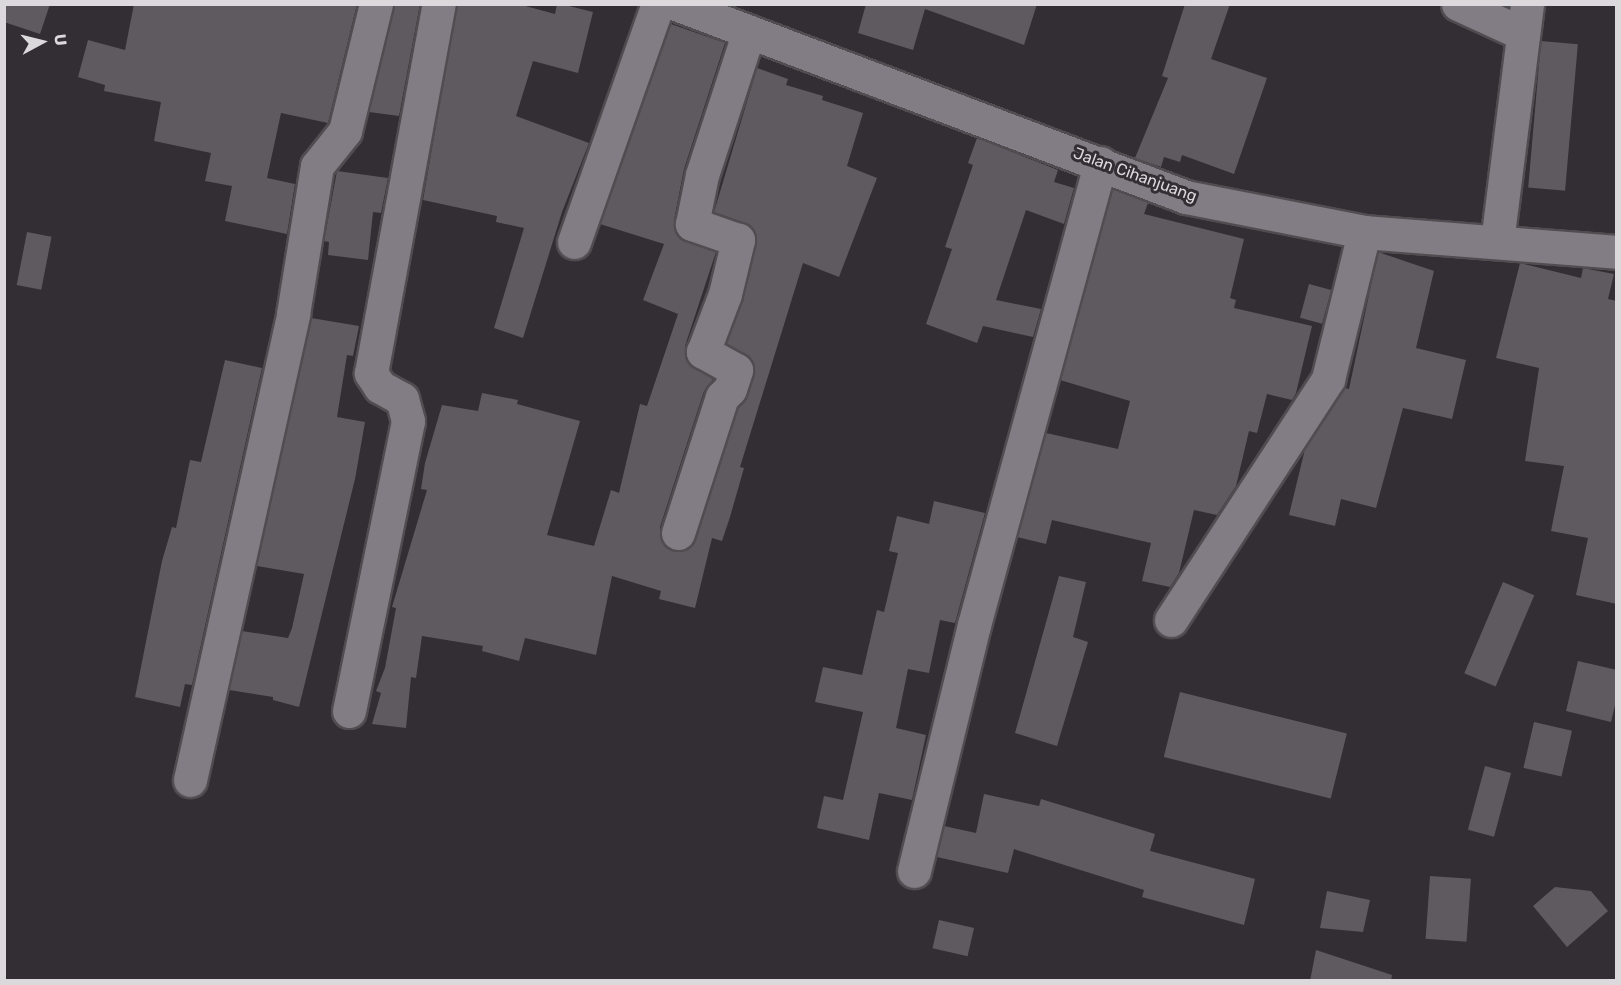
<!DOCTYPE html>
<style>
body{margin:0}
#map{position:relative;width:1621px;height:985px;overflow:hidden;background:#322e34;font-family:Rubik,sans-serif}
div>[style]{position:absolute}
.building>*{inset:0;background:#5e5a60;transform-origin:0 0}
.roads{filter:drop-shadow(2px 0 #504d51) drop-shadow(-2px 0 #504d51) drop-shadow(0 2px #504d51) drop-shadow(0 -2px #504d51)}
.street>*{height:33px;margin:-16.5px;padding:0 16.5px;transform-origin:16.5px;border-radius:16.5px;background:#827d84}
.secondary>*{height:33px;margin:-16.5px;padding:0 16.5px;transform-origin:16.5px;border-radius:16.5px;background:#827d84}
span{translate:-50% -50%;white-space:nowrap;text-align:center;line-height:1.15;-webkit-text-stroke:6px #322e34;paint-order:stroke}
.street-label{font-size:16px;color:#dbd9dc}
.frame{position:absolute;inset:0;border:6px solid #dbd9dc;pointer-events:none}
.north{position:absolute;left:12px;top:12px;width:60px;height:60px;-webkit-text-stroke:4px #322e34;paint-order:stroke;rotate:83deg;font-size:16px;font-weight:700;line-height:24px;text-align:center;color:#dbd9dc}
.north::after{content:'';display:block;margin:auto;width:21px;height:27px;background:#dbd9dc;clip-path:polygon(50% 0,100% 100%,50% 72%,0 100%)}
</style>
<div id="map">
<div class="building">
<i style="clip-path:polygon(4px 4px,50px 4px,40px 34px,4px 22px)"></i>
<i style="clip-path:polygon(134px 4px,357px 4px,328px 123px,281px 113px,267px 178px,295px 184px,287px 234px,225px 221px,232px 186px,205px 181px,211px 153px,154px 141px,161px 102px,104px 91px,105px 85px,78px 77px,88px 40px,125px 50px)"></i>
<i style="clip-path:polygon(394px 4px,420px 4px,399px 116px,369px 112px)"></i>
<i style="clip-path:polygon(457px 4px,518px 4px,555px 14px,557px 4px,561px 4px,593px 12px,578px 73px,533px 61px,516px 116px,589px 143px,562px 212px,523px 338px,494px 328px,524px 228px,496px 222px,497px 216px,423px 200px)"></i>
<i style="clip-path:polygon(866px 4px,1037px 4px,1024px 45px,925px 9px,913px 50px,858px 33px)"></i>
<i style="clip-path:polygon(1185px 4px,1230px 4px,1211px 59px,1267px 78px,1234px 174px,1182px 155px,1180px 162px,1164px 157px,1161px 167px,1135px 158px,1168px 78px,1162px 76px)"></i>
<i style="clip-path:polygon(671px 24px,725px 43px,684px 169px,674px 220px,679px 237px,716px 252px,685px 346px,688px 363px,713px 379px,704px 391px,660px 527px,660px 537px,672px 551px,682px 551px,696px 539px,738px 407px,748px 395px,754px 375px,751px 359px,726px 343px,743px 298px,756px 236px,745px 223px,714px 212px,757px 68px,788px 79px,786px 85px,823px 96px,822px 100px,863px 113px,847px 166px,877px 178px,839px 277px,803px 263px,740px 467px,744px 468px,730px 517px,722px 541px,712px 538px,695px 608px,659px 599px,661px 591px,612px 576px,596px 655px,525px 638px,519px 661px,482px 651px,483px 646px,422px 636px,416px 678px,411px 677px,406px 728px,372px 724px,381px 693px,376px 691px,385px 668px,396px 608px,392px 607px,427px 490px,421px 489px,425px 463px,442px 405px,478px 411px,482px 393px,518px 400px,517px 404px,580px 421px,547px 535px,594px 546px,611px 490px,619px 493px,640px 404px,647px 406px,678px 314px,643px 300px,664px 244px,600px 224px)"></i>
<i style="left:1541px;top:41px;width:37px;height:147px;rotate:5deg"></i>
<i style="clip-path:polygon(977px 138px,1058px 170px,1054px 182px,1074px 188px,1064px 224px,1026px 210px,996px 300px,1041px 309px,1033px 337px,983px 326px,977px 343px,926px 324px,952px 249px,945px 247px,973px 165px,968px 163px)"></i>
<i style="clip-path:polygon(337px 171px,388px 178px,381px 213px,373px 212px,368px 260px,328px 255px,329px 242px,324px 241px)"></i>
<i style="clip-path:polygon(1112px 189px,1148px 203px,1144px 214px,1244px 239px,1230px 298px,1236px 300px,1234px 308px,1312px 326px,1296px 393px,1292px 400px,1267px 394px,1257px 433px,1249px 431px,1236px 486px,1217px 515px,1194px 510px,1179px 573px,1170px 587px,1142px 581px,1151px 543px,1052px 520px,1046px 544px,1017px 537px,1046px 433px,1118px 449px,1130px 401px,1060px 380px)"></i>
<i style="left:27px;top:232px;width:25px;height:54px;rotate:11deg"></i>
<i style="clip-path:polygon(1378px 252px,1434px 271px,1416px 348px,1466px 360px,1452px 419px,1403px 408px,1376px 508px,1341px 499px,1335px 526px,1289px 515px,1305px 449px,1344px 388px,1349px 389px)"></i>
<i style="clip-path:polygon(1520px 263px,1581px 278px,1583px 268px,1614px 274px,1608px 299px,1617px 301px,1617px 604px,1576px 595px,1588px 538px,1551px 531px,1564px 466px,1525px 461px,1539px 368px,1496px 358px)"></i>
<i style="left:1309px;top:284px;width:23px;height:35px;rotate:15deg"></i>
<i style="clip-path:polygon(311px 318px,359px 326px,353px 356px,347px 355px,337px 417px,365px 422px,355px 479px,299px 707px,273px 700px,273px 697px,229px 690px,242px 631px,288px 638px,292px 628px,304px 574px,257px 566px)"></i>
<i style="clip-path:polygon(225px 360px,262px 368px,192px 685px,185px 684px,180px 707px,135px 697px,162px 561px,172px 527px,176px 528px,190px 460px,201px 462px)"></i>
<i style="clip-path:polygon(934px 501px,985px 513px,955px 623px,940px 620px,929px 673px,908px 669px,896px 728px,926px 735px,912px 800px,879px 793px,869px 840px,817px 828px,824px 796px,843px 800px,863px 712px,815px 702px,823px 667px,862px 675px,877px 610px,884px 612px,898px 553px,889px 551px,897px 516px,929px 524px)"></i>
<i style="clip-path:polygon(1059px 576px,1086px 582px,1073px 637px,1088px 642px,1057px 746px,1015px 733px)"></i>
<i style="left:1503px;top:582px;width:34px;height:99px;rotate:23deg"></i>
<i style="clip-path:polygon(1578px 661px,1617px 670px,1617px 697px,1611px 722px,1566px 711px)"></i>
<i style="left:1180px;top:692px;width:172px;height:67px;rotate:14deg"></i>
<i style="left:1534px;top:722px;width:39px;height:47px;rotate:13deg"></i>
<i style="left:1485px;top:766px;width:27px;height:66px;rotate:15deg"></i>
<i style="clip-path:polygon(984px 794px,1039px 806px,1041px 799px,1155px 834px,1150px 851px,1255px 879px,1244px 925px,1142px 897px,1144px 890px,1014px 849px,1008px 873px,937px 857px,944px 826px,976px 833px)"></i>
<i style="left:1430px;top:876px;width:41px;height:63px;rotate:4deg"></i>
<i style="clip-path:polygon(1555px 887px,1591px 891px,1608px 911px,1567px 947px,1533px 906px)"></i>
<i style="clip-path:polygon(1327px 891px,1370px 900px,1363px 932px,1320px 928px)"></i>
<i style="left:939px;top:920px;width:36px;height:29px;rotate:13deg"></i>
<i style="clip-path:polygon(1316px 950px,1392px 975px,1391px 981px,1310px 981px)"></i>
</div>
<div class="roads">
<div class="street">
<i style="left:1458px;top:4px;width:69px;rotate:24.7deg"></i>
<i style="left:574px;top:242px;width:252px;rotate:-70.6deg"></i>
<i style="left:1497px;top:242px;width:240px;rotate:-82.8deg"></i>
<i style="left:678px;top:533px;width:143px;rotate:-72.1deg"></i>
<i style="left:722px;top:397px;width:11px;rotate:-45deg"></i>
<i style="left:730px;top:389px;width:20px;rotate:-72deg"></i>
<i style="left:736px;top:370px;width:38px;rotate:-151deg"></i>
<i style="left:703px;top:352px;width:62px;rotate:-69.2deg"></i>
<i style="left:725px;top:294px;width:56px;rotate:-76.5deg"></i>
<i style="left:738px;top:240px;width:49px;rotate:-160.8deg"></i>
<i style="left:692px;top:224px;width:50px;rotate:-78.5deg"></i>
<i style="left:702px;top:175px;width:151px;rotate:-71.9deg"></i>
<i style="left:1171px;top:620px;width:288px;rotate:-56.9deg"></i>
<i style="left:1328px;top:379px;width:151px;rotate:-76.2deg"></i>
<i style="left:349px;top:711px;width:296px;rotate:-78.5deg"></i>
<i style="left:408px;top:421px;width:23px;rotate:-105deg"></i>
<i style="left:402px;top:399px;width:25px;rotate:-151deg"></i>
<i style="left:380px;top:387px;width:17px;rotate:-123deg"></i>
<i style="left:371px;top:373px;width:375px;rotate:-79.6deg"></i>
<i style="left:190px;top:780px;width:477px;rotate:-77.5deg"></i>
<i style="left:293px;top:314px;width:150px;rotate:-80.8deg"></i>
<i style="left:317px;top:166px;width:45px;rotate:-51.3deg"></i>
<i style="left:345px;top:131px;width:131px;rotate:-76.3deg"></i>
<i style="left:914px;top:871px;width:253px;rotate:-76.3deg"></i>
<i style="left:974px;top:625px;width:479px;rotate:-74.7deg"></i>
</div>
<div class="secondary">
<i style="left:676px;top:4px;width:545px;rotate:20.73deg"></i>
<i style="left:1186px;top:197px;width:181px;rotate:11.1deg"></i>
<i style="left:1364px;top:232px;width:253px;rotate:4.5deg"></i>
</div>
</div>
<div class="street-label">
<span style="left:1135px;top:175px;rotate:20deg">Jalan Cihanjuang</span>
</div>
<div class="frame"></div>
<div class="north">U</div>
</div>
